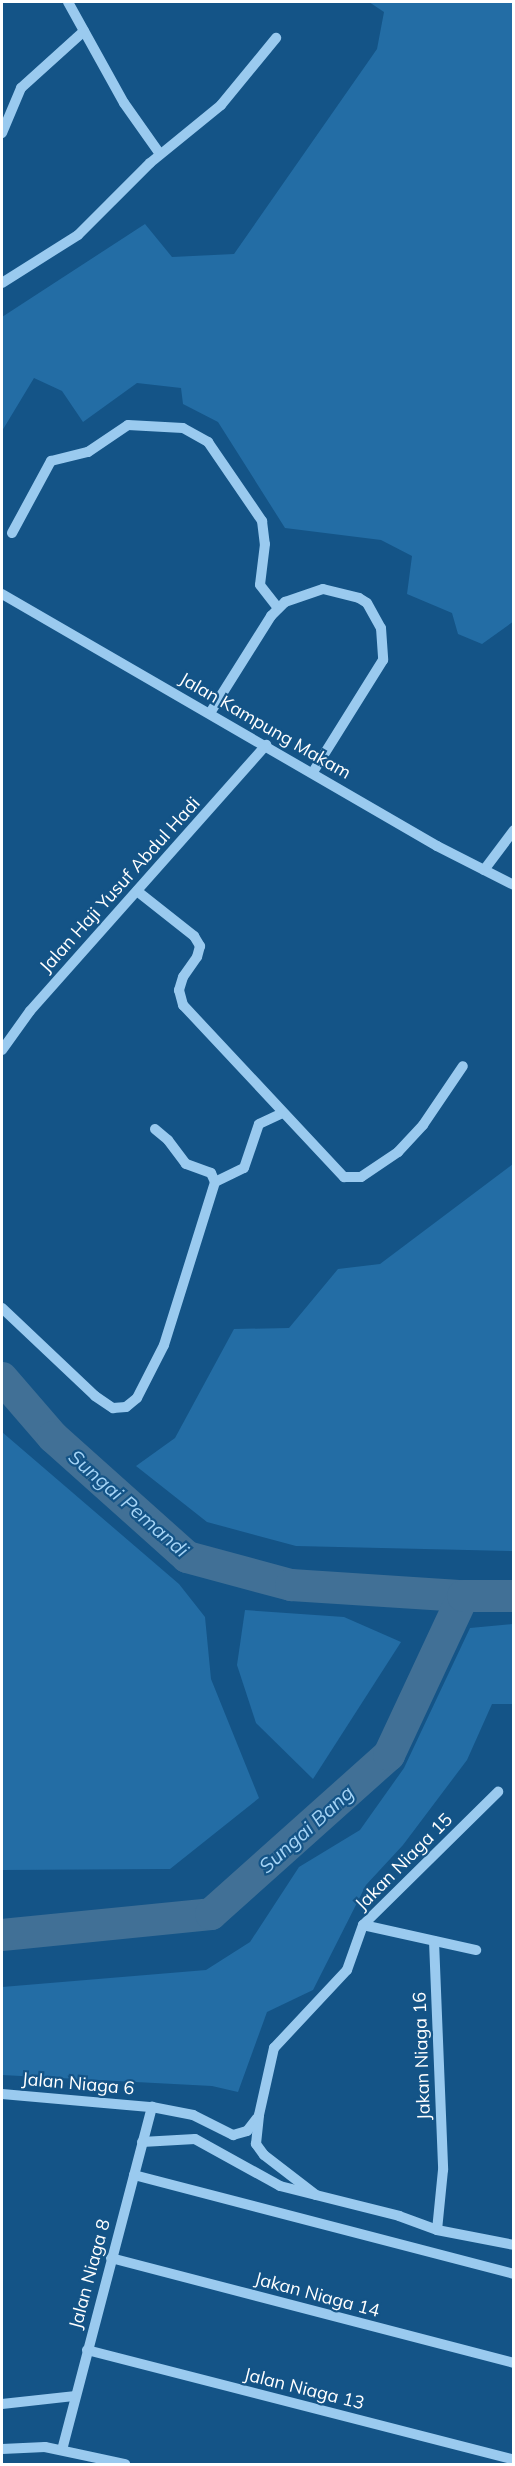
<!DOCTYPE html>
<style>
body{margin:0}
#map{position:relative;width:515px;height:2466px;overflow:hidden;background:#145487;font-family:Mulish,sans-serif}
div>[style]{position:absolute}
.green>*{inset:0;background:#236da5}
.river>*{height:32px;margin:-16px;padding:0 16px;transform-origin:16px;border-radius:16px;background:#417096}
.minor>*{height:10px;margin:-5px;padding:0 5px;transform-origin:5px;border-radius:5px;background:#9acaef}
span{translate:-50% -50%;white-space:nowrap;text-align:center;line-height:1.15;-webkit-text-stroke:4.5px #145487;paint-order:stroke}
.street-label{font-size:18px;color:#fff}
.water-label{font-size:20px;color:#a5d4f6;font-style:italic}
.frame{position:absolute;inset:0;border:3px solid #fff;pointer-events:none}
</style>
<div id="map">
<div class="green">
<i style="clip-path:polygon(369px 2px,513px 2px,514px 621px,482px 644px,458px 634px,452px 613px,407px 594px,412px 556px,381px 540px,285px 528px,218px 422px,183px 404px,181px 388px,137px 383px,83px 422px,62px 391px,34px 378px,2px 431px,2px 317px,145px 224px,172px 257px,234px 254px,377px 49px,384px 12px)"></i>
<i style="clip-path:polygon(513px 1164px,513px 1551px,296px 1546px,207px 1522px,136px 1466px,175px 1438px,234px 1329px,289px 1328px,338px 1269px,380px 1264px)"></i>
<i style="clip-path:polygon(2px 1432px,179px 1584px,205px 1617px,211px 1679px,259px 1798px,170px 1869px,2px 1870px)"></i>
<i style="clip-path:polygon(245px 1610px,344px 1617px,401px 1642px,313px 1779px,256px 1723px,237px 1665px)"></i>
<i style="clip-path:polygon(513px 1624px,513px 1704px,492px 1704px,467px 1760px,403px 1845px,366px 1885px,313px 1990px,267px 2012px,238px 2092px,212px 2086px,2px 2075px,2px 1987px,206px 1970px,250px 1942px,299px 1867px,360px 1830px,404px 1768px,470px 1628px)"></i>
</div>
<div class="river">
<i style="left:2px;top:1378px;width:78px;rotate:49.2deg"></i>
<i style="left:53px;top:1437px;width:180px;rotate:41.8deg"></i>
<i style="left:187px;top:1557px;width:108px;rotate:15.1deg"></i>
<i style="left:291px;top:1585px;width:172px;rotate:3.7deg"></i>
<i style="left:2px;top:1935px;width:210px;rotate:-5.7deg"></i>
<i style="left:211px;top:1914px;width:239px;rotate:-41.8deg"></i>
<i style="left:389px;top:1755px;width:175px;rotate:-65deg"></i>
<i style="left:463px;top:1596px;width:51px"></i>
</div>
<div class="minor">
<i style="left:68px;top:2px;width:115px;rotate:61deg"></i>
<i style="left:124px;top:103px;width:62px;rotate:54.8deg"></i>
<i style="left:2px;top:133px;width:49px;rotate:-67.1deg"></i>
<i style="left:21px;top:88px;width:85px;rotate:-42.1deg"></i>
<i style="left:2px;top:283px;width:90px;rotate:-32.3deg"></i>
<i style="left:78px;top:235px;width:102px;rotate:-45deg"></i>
<i style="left:150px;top:163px;width:92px;rotate:-39.2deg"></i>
<i style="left:221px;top:105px;width:87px;rotate:-50.6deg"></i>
<i style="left:12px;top:533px;width:82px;rotate:-61.6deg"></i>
<i style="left:51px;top:461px;width:38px;rotate:-14deg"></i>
<i style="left:88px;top:452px;width:48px;rotate:-34deg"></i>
<i style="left:128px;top:425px;width:55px;rotate:3.1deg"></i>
<i style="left:183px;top:428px;width:29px;rotate:29deg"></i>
<i style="left:208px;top:442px;width:96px;rotate:55.6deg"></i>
<i style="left:262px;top:521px;width:23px;rotate:83deg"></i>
<i style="left:265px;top:544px;width:41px;rotate:97deg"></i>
<i style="left:260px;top:585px;width:29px;rotate:52deg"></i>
<i style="left:2px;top:594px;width:503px;rotate:30.08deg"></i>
<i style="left:437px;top:846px;width:86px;rotate:26.9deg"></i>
<i style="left:210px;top:713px;width:115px;rotate:-57.8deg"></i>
<i style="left:271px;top:616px;width:20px;rotate:-45deg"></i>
<i style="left:285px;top:602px;width:40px;rotate:-18.9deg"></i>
<i style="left:323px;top:589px;width:37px;rotate:14deg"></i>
<i style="left:359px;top:598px;width:9px;rotate:32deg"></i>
<i style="left:367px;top:603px;width:29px;rotate:61deg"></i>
<i style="left:381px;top:628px;width:32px;rotate:86deg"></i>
<i style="left:383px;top:660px;width:132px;rotate:122deg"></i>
<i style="left:484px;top:870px;width:50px;rotate:-53.1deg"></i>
<i style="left:137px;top:891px;width:73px;rotate:38.3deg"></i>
<i style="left:194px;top:936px;width:12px;rotate:59deg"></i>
<i style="left:200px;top:946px;width:11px;rotate:105deg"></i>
<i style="left:197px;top:957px;width:24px;rotate:125deg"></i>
<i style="left:183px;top:977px;width:14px;rotate:107deg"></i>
<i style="left:179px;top:990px;width:16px;rotate:75deg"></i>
<i style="left:183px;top:1005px;width:236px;rotate:46.9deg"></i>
<i style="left:344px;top:1177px;width:17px"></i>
<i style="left:361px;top:1177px;width:45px;rotate:-34deg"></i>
<i style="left:398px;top:1152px;width:37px;rotate:-47deg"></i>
<i style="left:423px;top:1125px;width:71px;rotate:-55.9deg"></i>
<i style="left:2px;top:1050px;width:48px;rotate:-54.3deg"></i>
<i style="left:30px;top:1011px;width:356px;rotate:-48.4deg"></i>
<i style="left:215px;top:1182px;width:32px;rotate:-26deg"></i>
<i style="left:244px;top:1168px;width:46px;rotate:-71.2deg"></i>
<i style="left:259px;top:1124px;width:26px;rotate:-25deg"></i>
<i style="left:2px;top:1308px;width:128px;rotate:43.4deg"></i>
<i style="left:95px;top:1396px;width:22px;rotate:34deg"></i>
<i style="left:113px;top:1408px;width:13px;rotate:-4deg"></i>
<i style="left:126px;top:1407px;width:14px;rotate:-39deg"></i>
<i style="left:137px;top:1398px;width:59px;rotate:-63deg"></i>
<i style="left:164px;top:1345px;width:171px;rotate:-72.6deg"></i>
<i style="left:215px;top:1182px;width:10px;rotate:-114deg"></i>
<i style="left:211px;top:1173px;width:27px;rotate:-160deg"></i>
<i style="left:186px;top:1164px;width:30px;rotate:-127deg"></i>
<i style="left:168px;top:1140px;width:17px;rotate:-140deg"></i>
<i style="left:363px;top:1925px;width:116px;rotate:12.5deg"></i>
<i style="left:434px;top:1941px;width:229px;rotate:87.7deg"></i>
<i style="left:443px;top:2170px;width:60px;rotate:95.7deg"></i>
<i style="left:2px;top:2094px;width:151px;rotate:5deg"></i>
<i style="left:152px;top:2107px;width:42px;rotate:11deg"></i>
<i style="left:193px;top:2115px;width:45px;rotate:26.6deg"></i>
<i style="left:233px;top:2135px;width:15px;rotate:-16deg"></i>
<i style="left:247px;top:2131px;width:16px;rotate:-52deg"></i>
<i style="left:142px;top:2142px;width:53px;rotate:-3.2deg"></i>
<i style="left:195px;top:2139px;width:97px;rotate:28.9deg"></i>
<i style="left:280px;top:2186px;width:123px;rotate:14.1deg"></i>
<i style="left:399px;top:2216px;width:40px;rotate:20.2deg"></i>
<i style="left:437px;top:2230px;width:78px;rotate:11deg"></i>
<i style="left:134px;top:2175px;width:393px;rotate:14.6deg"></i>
<i style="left:316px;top:2195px;width:66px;rotate:-142.4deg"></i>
<i style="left:264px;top:2155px;width:14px;rotate:-126deg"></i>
<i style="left:256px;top:2144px;width:29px;rotate:-84deg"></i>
<i style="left:259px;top:2115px;width:69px;rotate:-77.4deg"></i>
<i style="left:274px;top:2048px;width:107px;rotate:-46.9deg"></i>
<i style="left:347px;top:1970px;width:48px;rotate:-70.4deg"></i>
<i style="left:363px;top:1925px;width:190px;rotate:-44.6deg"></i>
<i style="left:111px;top:2258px;width:416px;rotate:14.6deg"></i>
<i style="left:87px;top:2350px;width:441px;rotate:14.4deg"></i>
<i style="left:2px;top:2404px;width:72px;rotate:-6.3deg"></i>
<i style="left:2px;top:2449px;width:43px;rotate:-2.7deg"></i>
<i style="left:45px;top:2447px;width:82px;rotate:12deg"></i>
<i style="left:62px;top:2450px;width:355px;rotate:-75.3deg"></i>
</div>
<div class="street-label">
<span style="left:265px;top:726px;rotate:30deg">Jalan Kampung Makam</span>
<span style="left:120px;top:885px;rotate:-48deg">Jalan Haji Yusuf Abdul Hadi</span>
<span style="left:404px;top:1862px;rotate:-45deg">Jakan Niaga 15</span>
<span style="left:422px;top:2056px;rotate:-92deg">Jakan Niaga 16</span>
<span style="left:78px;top:2084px;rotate:5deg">Jalan Niaga 6</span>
<span style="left:90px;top:2274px;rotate:-75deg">Jalan Niaga 8</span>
<span style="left:317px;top:2295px;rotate:15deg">Jakan Niaga 14</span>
<span style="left:304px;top:2389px;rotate:14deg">Jalan Niaga 13</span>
</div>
<div class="water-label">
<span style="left:129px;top:1503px;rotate:41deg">Sungai Pemandi</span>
<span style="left:306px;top:1829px;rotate:-42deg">Sungai Bang</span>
</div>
<div class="frame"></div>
</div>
